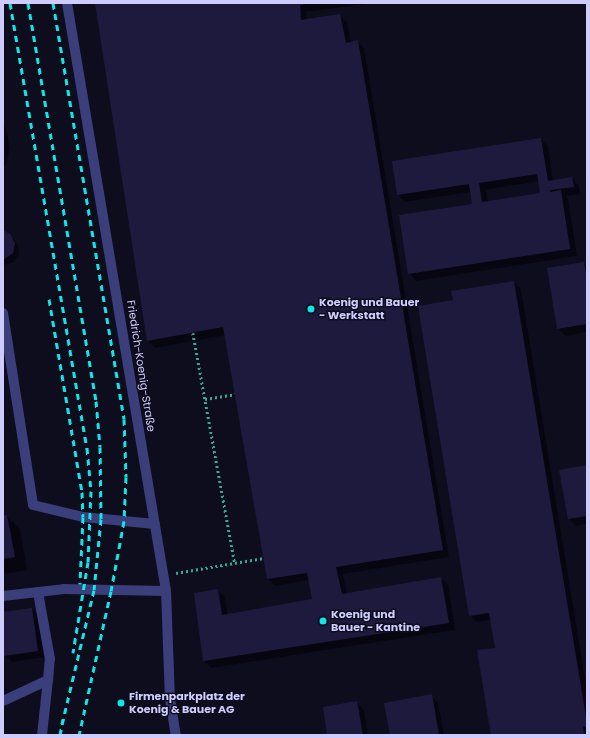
<!DOCTYPE html>
<meta charset="utf-8">
<style>
body{margin:0}
#map{position:relative;width:590px;height:738px;overflow:hidden;background:#0e0d1e;font-family:Poppins,sans-serif}
div>[style]{position:absolute}
.shadow>*{inset:0;background:#0007}
.building>*{inset:0;background:#1e1a3e}
.path>*{height:2.5px;margin-top:-1.25px;transform-origin:0;background:repeating-linear-gradient(90deg,#33a997 0 2px,transparent 0 5px)}
.minor>*{height:10px;margin:-5px;padding:0 5px;transform-origin:5px;border-radius:5px;background:#3a3e7a}
.rail>*{height:3px;margin-top:-1.5px;transform-origin:0;background:repeating-linear-gradient(90deg,#0ce8e9 0 6px,transparent 0 11px)}
.dots>*{width:11px;height:11px;translate:-50% -50%;box-sizing:border-box;border:2px solid #0e0d1e;border-radius:50%}
span{translate:-50% -50%;white-space:nowrap;text-align:center;line-height:1.15;-webkit-text-stroke:3px #0e0d1e;paint-order:stroke}
.poi-label{font-size:11px;color:#cdccfc;font-weight:700}
.left{translate:0 -50%;text-align:left}
.street-label{font-size:11px;color:#cdccfc}
.frame{position:absolute;inset:0;border:4px solid #cdccfc;pointer-events:none}
</style>
<div id="map">
<div class="shadow">
<i style="clip-path:polygon(96px 3px,373px 3px,306px 12px,307px 20px,339px 15px,347px 22px,351px 42px,357px 41px,364px 48px,449px 557px,343px 574px,347px 594px,441px 578px,448px 585px,455px 630px,211px 668px,204px 661px,195px 594px,218px 590px,225px 597px,228px 615px,313px 600px,309px 580px,275px 586px,268px 579px,226px 335px,155px 348px,148px 341px)"></i>
<i style="clip-path:polygon(3px 124px,6px 129px,10px 148px,6px 165px,3px 169px)"></i>
<i style="clip-path:polygon(evenodd,541px 139px,548px 146px,553px 181px,572px 178px,579px 186px,580px 194px,566px 196px,568px 198px,577px 256px,416px 281px,409px 273px,473px 204px,471px 192px,405px 202px,398px 195px,541px 139px,539px 181px,541px 194px,488px 202px,486px 190px,539px 181px)"></i>
<i style="clip-path:polygon(3px 231px,15px 240px,19px 249px,19px 254px,14px 262px,4px 265px)"></i>
<i style="clip-path:polygon(584px 263px,587px 267px,587px 332px,565px 336px,558px 328px)"></i>
<i style="clip-path:polygon(514px 282px,521px 289px,587px 690px,587px 735px,492px 735px,496px 648px,491px 620px,477px 622px,470px 615px,454px 301px)"></i>
<i style="clip-path:polygon(587px 466px,587px 524px,576px 526px,569px 519px)"></i>
<i style="clip-path:polygon(7px 516px,20px 529px,27px 570px,3px 574px,3px 517px)"></i>
<i style="clip-path:polygon(32px 609px,39px 616px,45px 657px,12px 662px,5px 655px,3px 613px)"></i>
<i style="clip-path:polygon(431px 696px,438px 703px,444px 735px,391px 735px)"></i>
<i style="clip-path:polygon(357px 703px,364px 710px,368px 735px,328px 735px)"></i>
</div>
<div class="building">
<i style="clip-path:polygon(95px 3px,310px 3px,300px 5px,301px 20px,340px 14px,346px 43px,358px 40px,443px 550px,336px 567px,342px 594px,441px 577px,449px 623px,203px 661px,194px 593px,218px 589px,222px 615px,312px 599px,307px 573px,267px 579px,223px 327px,147px 341px)"></i>
<i style="clip-path:polygon(evenodd,541px 138px,548px 181px,572px 177px,574px 187px,550px 190px,550px 192px,561px 190px,570px 249px,408px 274px,399px 215px,472px 204px,469px 184px,397px 195px,392px 161px,541px 138px,537px 174px,540px 193px,482px 202px,479px 183px,537px 174px)"></i>
<i style="clip-path:polygon(3px 230px,10px 234px,15px 243px,13px 253px,3px 260px)"></i>
<i style="clip-path:polygon(584px 262px,587px 279px,587px 324px,557px 329px,547px 268px)"></i>
<i style="clip-path:polygon(514px 281px,587px 723px,587px 726px,583px 727px,584px 735px,491px 735px,477px 650px,495px 648px,489px 613px,469px 616px,418px 306px,453px 300px,451px 291px)"></i>
<i style="clip-path:polygon(587px 465px,587px 516px,568px 519px,559px 470px)"></i>
<i style="clip-path:polygon(7px 515px,15px 557px,3px 559px,3px 516px)"></i>
<i style="clip-path:polygon(32px 608px,38px 651px,4px 656px,3px 612px)"></i>
<i style="clip-path:polygon(432px 694px,439px 735px,390px 735px,384px 703px)"></i>
<i style="clip-path:polygon(357px 701px,363px 735px,327px 735px,323px 707px)"></i>
</div>
<div class="path">
<i style="left:193px;top:333px;width:234px;rotate:79.7deg"></i>
<i style="left:205px;top:399px;width:30px;rotate:-9deg"></i>
<i style="left:176px;top:573px;width:89px;rotate:-9.7deg"></i>
</div>
<div class="minor">
<i style="left:67px;top:3px;width:596px;rotate:80.44deg"></i>
<i style="left:166px;top:591px;width:108px;rotate:87.9deg"></i>
<i style="left:170px;top:699px;width:36px;rotate:81deg"></i>
<i style="left:3px;top:313px;width:194px;rotate:81.1deg"></i>
<i style="left:33px;top:505px;width:51px;rotate:13.5deg"></i>
<i style="left:83px;top:517px;width:72px;rotate:5.6deg"></i>
<i style="left:3px;top:596px;width:61px;rotate:-6.5deg"></i>
<i style="left:64px;top:589px;width:102px;rotate:1.1deg"></i>
<i style="left:3px;top:701px;width:50px;rotate:-25deg"></i>
<i style="left:48px;top:680px;width:21px;rotate:-85deg"></i>
<i style="left:50px;top:659px;width:68px;rotate:-100.2deg"></i>
<i style="left:42px;top:735px;width:55px;rotate:-83.8deg"></i>
</div>
<div class="rail">
<i style="left:10px;top:3px;width:452px;rotate:80.2deg"></i>
<i style="left:87px;top:448px;width:43px;rotate:84.7deg"></i>
<i style="left:91px;top:491px;width:71px;rotate:92.4deg"></i>
<i style="left:88px;top:562px;width:92px;rotate:99.4deg"></i>
<i style="left:28px;top:3px;width:404px;rotate:80.3deg"></i>
<i style="left:96px;top:401px;width:46px;rotate:85deg"></i>
<i style="left:100px;top:447px;width:72px;rotate:89.2deg"></i>
<i style="left:101px;top:519px;width:71px;rotate:95.6deg"></i>
<i style="left:94px;top:590px;width:138px;rotate:103.4deg"></i>
<i style="left:53px;top:3px;width:422px;rotate:80.3deg"></i>
<i style="left:124px;top:419px;width:58px;rotate:88deg"></i>
<i style="left:126px;top:477px;width:44px;rotate:92.6deg"></i>
<i style="left:124px;top:521px;width:71px;rotate:100.5deg"></i>
<i style="left:111px;top:591px;width:148px;rotate:102.5deg"></i>
<i style="left:49px;top:299px;width:196px;rotate:80.3deg"></i>
<i style="left:82px;top:492px;width:25px;rotate:88deg"></i>
<i style="left:83px;top:517px;width:67px;rotate:92.6deg"></i>
<i style="left:60px;top:735px;width:16px;rotate:-79deg"></i>
</div>
<div class="dots">
<i style="left:311px;top:309px;background:#0ce8e9"></i>
<i style="left:323px;top:621px;background:#0ce8e9"></i>
<i style="left:121px;top:703px;background:#0ce8e9"></i>
</div>
<div class="poi-label">
<span class="left" style="left:319px;top:309px">Koenig und Bauer<br>- Werkstatt</span>
<span class="left" style="left:331px;top:621px">Koenig und<br>Bauer - Kantine</span>
<span class="left" style="left:129px;top:703px">Firmenparkplatz der<br>Koenig &amp; Bauer AG</span>
</div>
<div class="street-label">
<span style="left:141px;top:366px;rotate:81deg">Friedrich-Koenig-Straße</span>
</div>
<div class="frame"></div>
</div>
